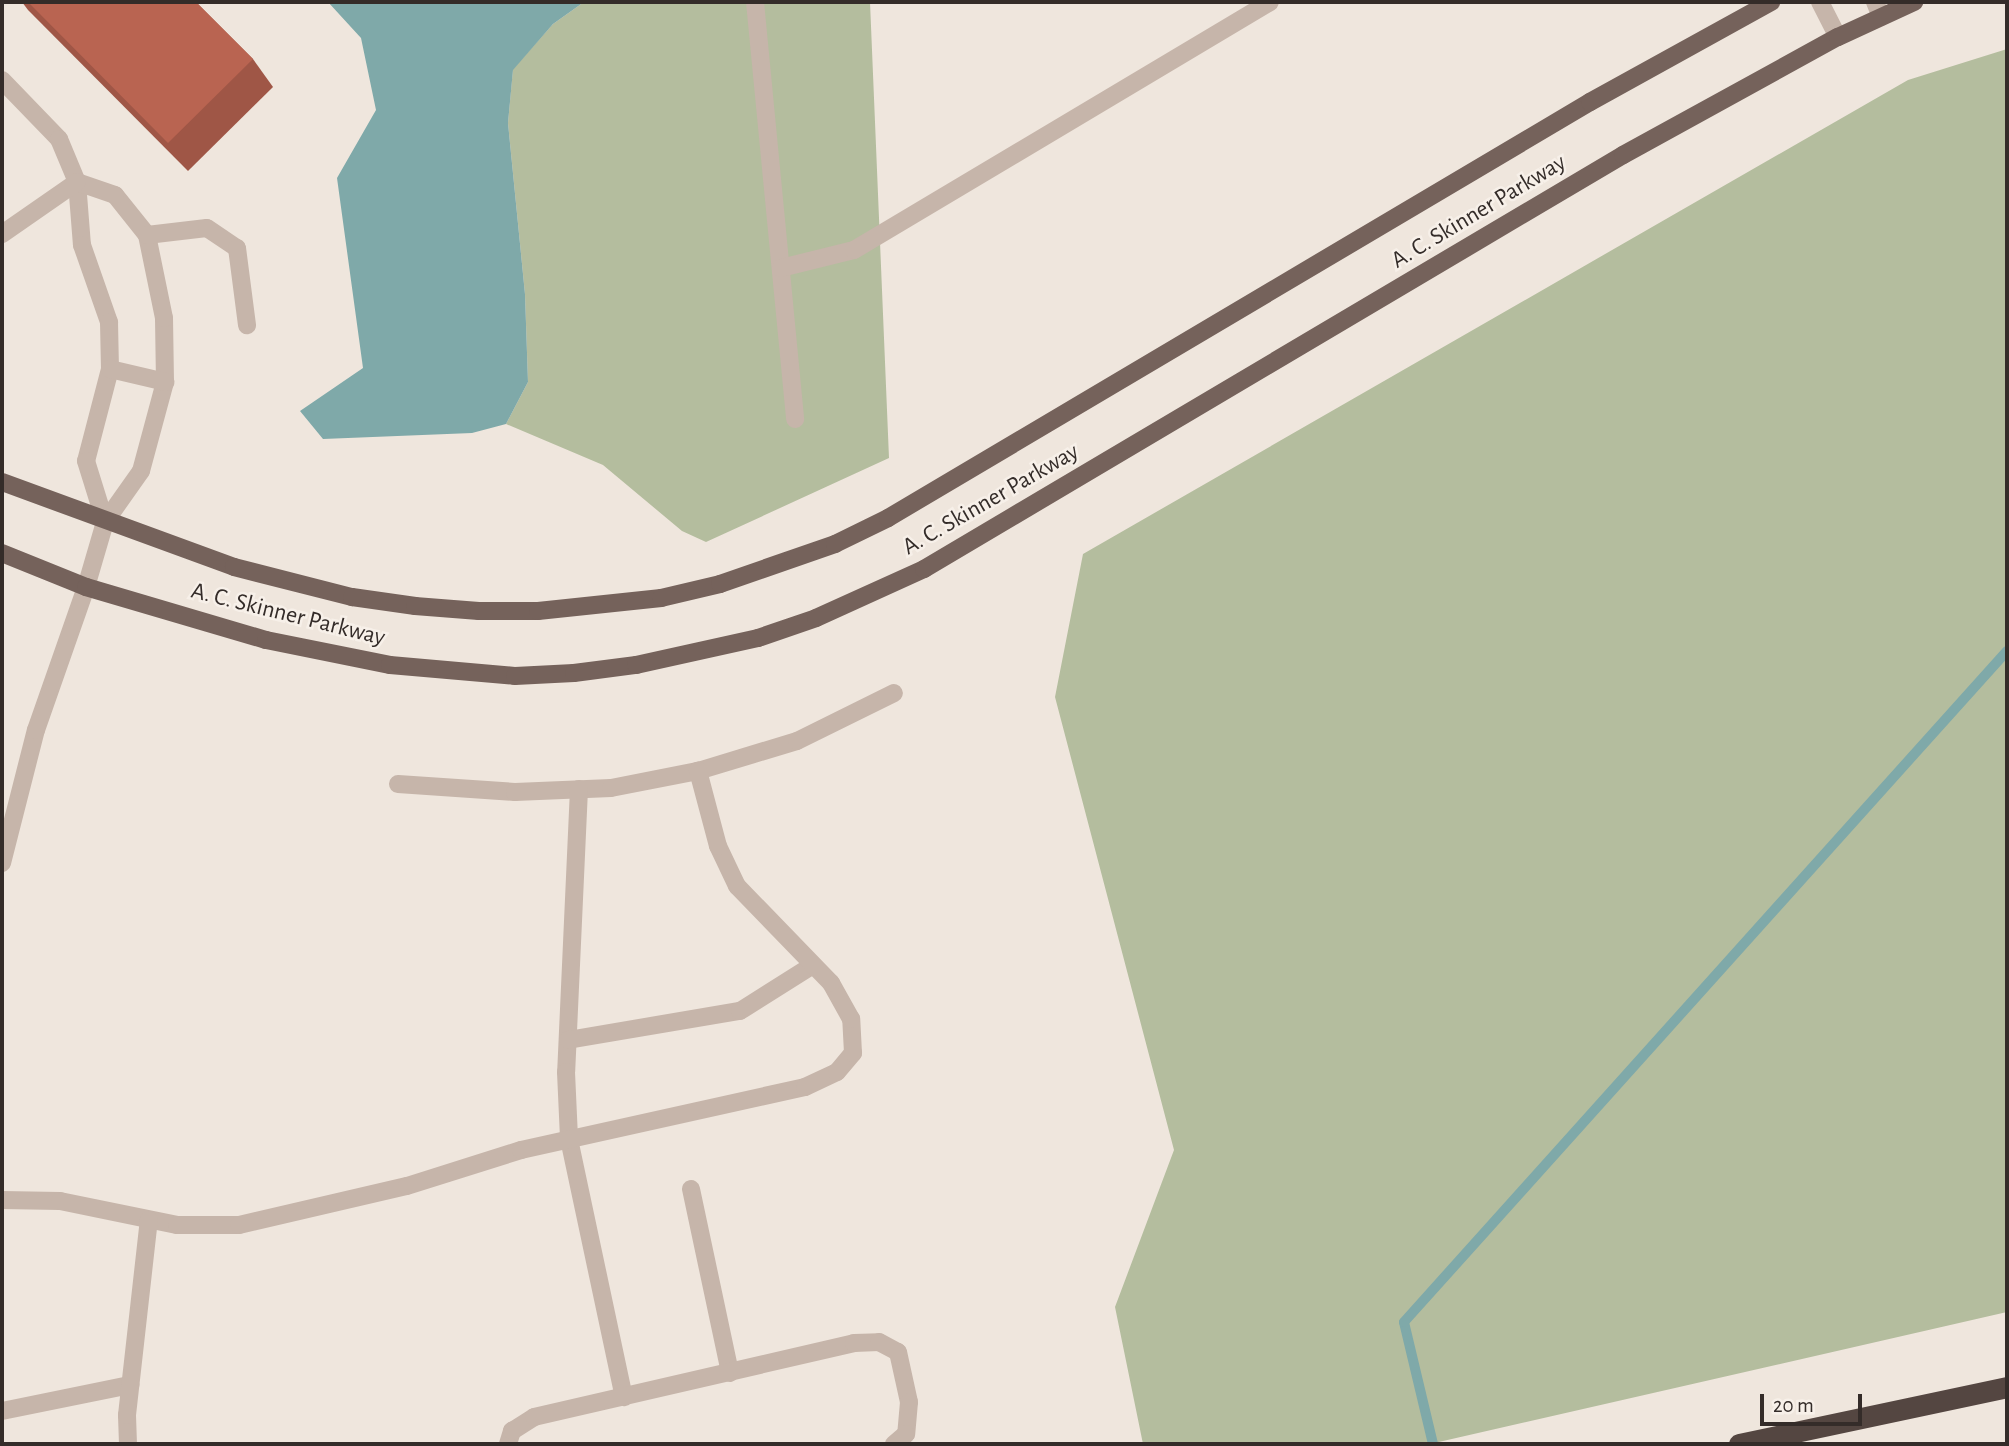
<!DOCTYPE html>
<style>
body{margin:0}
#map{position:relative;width:2009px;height:1446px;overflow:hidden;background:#efe6dd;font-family:"Alegreya Sans",sans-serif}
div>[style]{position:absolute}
.green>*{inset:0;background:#b4bd9e}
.water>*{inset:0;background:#7fa9a9}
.stream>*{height:10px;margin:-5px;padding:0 5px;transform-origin:5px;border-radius:5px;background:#7fa9a9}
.minor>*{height:18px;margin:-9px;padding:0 9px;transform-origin:9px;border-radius:9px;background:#c6b5aa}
.major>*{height:18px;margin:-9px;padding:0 9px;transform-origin:9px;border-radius:9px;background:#75625b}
.highway>*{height:21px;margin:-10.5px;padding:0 10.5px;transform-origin:10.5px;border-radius:10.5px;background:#544641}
.wall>*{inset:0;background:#9f5646}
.building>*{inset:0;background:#b96451}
span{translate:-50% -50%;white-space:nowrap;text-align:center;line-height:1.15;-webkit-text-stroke:5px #f7f0e9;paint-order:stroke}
.street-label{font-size:24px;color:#342c29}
.frame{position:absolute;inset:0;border:4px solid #342c29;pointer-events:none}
.scale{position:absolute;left:1760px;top:1394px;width:102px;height:32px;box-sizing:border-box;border:4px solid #342c29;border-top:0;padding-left:9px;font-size:21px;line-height:24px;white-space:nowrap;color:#342c29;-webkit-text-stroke:5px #f7f0e9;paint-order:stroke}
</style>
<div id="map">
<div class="green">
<i style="clip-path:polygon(584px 2px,870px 2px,889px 458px,706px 542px,682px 531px,603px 465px,506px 424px,528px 382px,525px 294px,508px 123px,513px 69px,553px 24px)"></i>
<i style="clip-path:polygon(2007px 49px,2007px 1312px,1430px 1444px,1143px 1444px,1115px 1307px,1174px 1150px,1055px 697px,1083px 554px,1908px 80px)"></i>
</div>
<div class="water">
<i style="clip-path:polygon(328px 2px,584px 2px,553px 24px,513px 70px,508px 123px,525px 294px,528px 382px,506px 424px,472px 433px,323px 439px,300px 411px,363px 368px,337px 178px,376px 110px,361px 38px)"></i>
</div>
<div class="stream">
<i style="left:1433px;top:1444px;width:125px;rotate:-103.4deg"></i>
<i style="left:1404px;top:1322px;width:902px;rotate:-48.06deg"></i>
</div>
<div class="minor">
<i style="left:755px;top:2px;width:419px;rotate:84.5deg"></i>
<i style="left:1820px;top:2px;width:39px;rotate:63deg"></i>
<i style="left:1875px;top:2px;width:16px;rotate:68deg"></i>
<i style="left:2px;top:80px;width:82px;rotate:46deg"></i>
<i style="left:59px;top:139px;width:47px;rotate:67.3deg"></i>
<i style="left:77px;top:182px;width:63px;rotate:85.5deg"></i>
<i style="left:82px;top:245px;width:82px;rotate:70.7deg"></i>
<i style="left:109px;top:322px;width:47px;rotate:88.8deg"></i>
<i style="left:110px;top:369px;width:95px;rotate:104.6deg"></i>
<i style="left:86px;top:461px;width:64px;rotate:72.7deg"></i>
<i style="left:105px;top:522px;width:62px;rotate:-54.8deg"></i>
<i style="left:141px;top:471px;width:92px;rotate:-74.9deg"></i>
<i style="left:165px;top:382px;width:64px;rotate:-90.9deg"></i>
<i style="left:164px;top:318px;width:85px;rotate:-101.6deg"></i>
<i style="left:147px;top:235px;width:51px;rotate:-128.7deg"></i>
<i style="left:115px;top:195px;width:40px;rotate:-161.1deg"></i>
<i style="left:2px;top:234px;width:91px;rotate:-34.7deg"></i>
<i style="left:147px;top:235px;width:60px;rotate:-6.7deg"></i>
<i style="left:207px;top:228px;width:36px;rotate:34deg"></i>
<i style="left:237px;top:248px;width:78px;rotate:82.6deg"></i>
<i style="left:781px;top:268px;width:75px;rotate:-13.9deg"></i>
<i style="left:854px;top:250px;width:484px;rotate:-30.8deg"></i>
<i style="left:110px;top:369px;width:57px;rotate:13.3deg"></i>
<i style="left:398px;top:784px;width:117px;rotate:3.9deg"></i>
<i style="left:515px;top:792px;width:96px;rotate:-2.4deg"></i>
<i style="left:611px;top:788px;width:89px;rotate:-11.1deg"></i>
<i style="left:698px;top:771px;width:103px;rotate:-16.9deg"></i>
<i style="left:797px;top:741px;width:108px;rotate:-26.3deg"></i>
<i style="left:579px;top:789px;width:283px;rotate:92.6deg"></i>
<i style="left:566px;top:1072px;width:67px;rotate:87.4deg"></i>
<i style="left:569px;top:1139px;width:264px;rotate:78deg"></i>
<i style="left:2px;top:863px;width:137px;rotate:-75.7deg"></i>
<i style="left:36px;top:730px;width:151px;rotate:-70.7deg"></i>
<i style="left:86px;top:587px;width:68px;rotate:-73.7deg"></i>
<i style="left:568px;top:1040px;width:174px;rotate:-9.6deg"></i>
<i style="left:740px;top:1011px;width:86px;rotate:-32.2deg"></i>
<i style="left:691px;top:1189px;width:188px;rotate:78deg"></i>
<i style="left:2px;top:1200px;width:58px;rotate:1deg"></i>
<i style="left:60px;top:1201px;width:119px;rotate:11.6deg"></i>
<i style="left:177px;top:1225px;width:62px"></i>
<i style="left:239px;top:1225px;width:172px;rotate:-13.1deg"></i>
<i style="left:407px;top:1186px;width:120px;rotate:-17.5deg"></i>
<i style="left:521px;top:1150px;width:291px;rotate:-12.5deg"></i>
<i style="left:805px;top:1087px;width:35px;rotate:-25deg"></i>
<i style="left:837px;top:1072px;width:25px;rotate:-50deg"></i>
<i style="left:853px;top:1053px;width:34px;rotate:-93deg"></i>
<i style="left:851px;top:1019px;width:41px;rotate:-119.1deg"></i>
<i style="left:831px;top:983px;width:135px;rotate:-134.1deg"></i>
<i style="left:737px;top:886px;width:44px;rotate:-115.4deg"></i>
<i style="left:718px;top:846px;width:78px;rotate:-104.9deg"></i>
<i style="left:2px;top:1411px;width:131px;rotate:-11.5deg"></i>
<i style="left:128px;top:1444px;width:29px;rotate:-92deg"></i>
<i style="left:127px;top:1415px;width:196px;rotate:-83.6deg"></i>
<i style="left:508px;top:1444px;width:14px;rotate:-73deg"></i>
<i style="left:512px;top:1431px;width:26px;rotate:-32deg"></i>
<i style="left:534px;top:1417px;width:328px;rotate:-13deg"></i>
<i style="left:854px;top:1343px;width:25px;rotate:-2deg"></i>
<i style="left:879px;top:1342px;width:21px;rotate:28deg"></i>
<i style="left:898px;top:1352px;width:51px;rotate:77.6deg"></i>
<i style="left:909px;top:1402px;width:32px;rotate:95deg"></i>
<i style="left:906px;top:1434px;width:16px;rotate:140deg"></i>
</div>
<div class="major">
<i style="left:2px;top:482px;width:247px;rotate:20.1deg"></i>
<i style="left:234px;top:567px;width:122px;rotate:14.3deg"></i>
<i style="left:352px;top:597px;width:64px;rotate:8.1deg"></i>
<i style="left:415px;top:606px;width:64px;rotate:4.5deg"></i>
<i style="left:479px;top:611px;width:59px"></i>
<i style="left:538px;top:611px;width:124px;rotate:-6deg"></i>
<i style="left:661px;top:598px;width:61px;rotate:-13.3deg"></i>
<i style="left:720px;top:584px;width:122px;rotate:-19.2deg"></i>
<i style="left:835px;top:544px;width:59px;rotate:-26.1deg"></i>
<i style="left:888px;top:518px;width:816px;rotate:-30.65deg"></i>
<i style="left:1590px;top:102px;width:207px;rotate:-28.9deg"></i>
<i style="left:2px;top:553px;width:91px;rotate:22deg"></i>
<i style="left:86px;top:587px;width:188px;rotate:16.4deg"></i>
<i style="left:266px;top:640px;width:126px;rotate:11.4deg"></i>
<i style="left:390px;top:665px;width:125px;rotate:5deg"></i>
<i style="left:515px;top:676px;width:59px;rotate:-2.9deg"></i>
<i style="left:574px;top:673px;width:63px;rotate:-7.4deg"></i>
<i style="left:636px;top:665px;width:125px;rotate:-12.5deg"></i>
<i style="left:758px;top:638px;width:61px;rotate:-19deg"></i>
<i style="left:816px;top:618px;width:119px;rotate:-24.4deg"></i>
<i style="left:924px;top:569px;width:812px;rotate:-30.64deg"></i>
<i style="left:1623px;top:155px;width:245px;rotate:-28.8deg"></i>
<i style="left:1838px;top:37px;width:84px;rotate:-24.7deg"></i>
</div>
<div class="highway">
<i style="left:1739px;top:1444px;width:274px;rotate:-12deg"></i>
</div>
<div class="wall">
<i style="clip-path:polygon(22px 2px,196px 2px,253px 59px,273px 87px,188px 171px,28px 10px)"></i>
</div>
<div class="building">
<i style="clip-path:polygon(28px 2px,196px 2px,253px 59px,168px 143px)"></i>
</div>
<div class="street-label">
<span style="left:1479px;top:212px;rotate:-31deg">A. C. Skinner Parkway</span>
<span style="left:991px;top:500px;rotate:-30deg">A. C. Skinner Parkway</span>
<span style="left:288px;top:615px;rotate:14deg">A. C. Skinner Parkway</span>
</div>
<div class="frame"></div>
<div class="scale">20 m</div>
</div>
